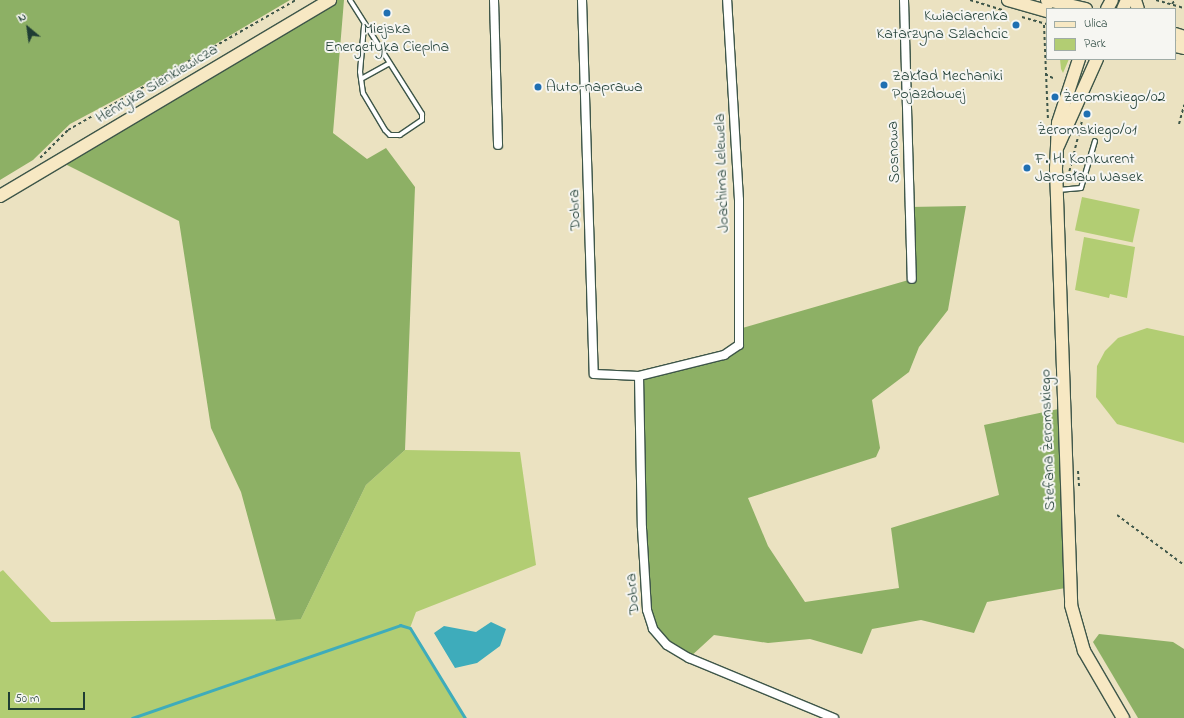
<!DOCTYPE html>
<meta charset="utf-8">
<style>
body{margin:0}
#map{position:relative;width:1184px;height:718px;overflow:hidden;background:#ebe2c1;font-family:"Indie Flower",sans-serif}
div>[style]{position:absolute}
.green>*{inset:0;background:#b2cd73;transform-origin:0 0}
.forest>*{inset:0;background:#8db065}
.water>*{inset:0;background:#3eacbb}
.stream>*{height:3px;margin:-1.5px;padding:0 1.5px;transform-origin:1.5px;border-radius:1.5px;background:#3eacbb}
.path>*{height:2px;margin-top:-1px;transform-origin:0;background:repeating-linear-gradient(90deg,#3e5649 0 3px,transparent 0 6px)}
.roads{filter:drop-shadow(1px 0 #3e5649) drop-shadow(-1px 0 #3e5649) drop-shadow(0 1px #3e5649) drop-shadow(0 -1px #3e5649)}
.lane>*{height:4px;margin:-2px;padding:0 2px;transform-origin:2px;border-radius:2px;background:#fff}
.street>*{height:8px;margin:-4px;padding:0 4px;transform-origin:4px;border-radius:4px;background:#fff}
.secondary>*{height:12px;margin:-6px;padding:0 6px;transform-origin:6px;border-radius:6px;background:#f7e8c3}
.dots>*{width:11px;height:11px;translate:-50% -50%;box-sizing:border-box;border:2px solid #f6f6f2;border-radius:50%}
span{translate:-50% -50%;white-space:nowrap;text-align:center;line-height:1.15;-webkit-text-stroke:4px #f6f6f2;paint-order:stroke}
.poi-label{font-size:16px;color:#1f3d34}
.right{translate:-100% -50%;text-align:right}
.left{translate:0 -50%;text-align:left}
.street-label{font-size:16px;color:#1f3d34}
.legend{position:absolute;left:1046px;top:8px;width:130px;height:52px;box-sizing:border-box;background:#f6f6f2;border:1px solid #a0aca6;margin:0;padding:5px 7px;list-style:none;font-size:12px;color:#1f3d34}
.legend li{display:flex;align-items:center;gap:8px;height:20px}
.legend b{width:20px;border:1px solid #a0aca6}
.north{position:absolute;left:8px;top:8px;width:40px;height:40px;-webkit-text-stroke:3px #f6f6f2;paint-order:stroke;rotate:331deg;font-size:11px;font-weight:700;line-height:16px;text-align:center;color:#1f3d34}
.north::after{content:'';display:block;margin:auto;width:14px;height:18px;background:#1f3d34;clip-path:polygon(50% 0,100% 100%,50% 72%,0 100%)}
.scale{position:absolute;left:8px;top:692px;width:77px;height:18px;box-sizing:border-box;border:2px solid #1f3d34;border-top:0;padding-left:5px;font-size:12px;line-height:14px;white-space:nowrap;color:#1f3d34;-webkit-text-stroke:3px #f6f6f2;paint-order:stroke}
</style>
<div id="map">
<div class="green">
<i style="clip-path:polygon(1060px 59px,1069px 59px,1063px 73px,1061px 69px)"></i>
<i style="left:1082px;top:197px;width:59px;height:34px;rotate:12deg"></i>
<i style="clip-path:polygon(1084px 237px,1135px 247px,1127px 298px,1110px 294px,1109px 298px,1075px 290px)"></i>
<i style="clip-path:polygon(1147px 328px,1184px 336px,1184px 443px,1117px 424px,1096px 397px,1097px 366px,1105px 351px,1118px 338px)"></i>
<i style="clip-path:polygon(405px 450px,520px 452px,536px 565px,416px 612px,410px 628px,465px 718px,0 718px,0 572px,3px 570px,51px 622px,301px 619px,366px 485px)"></i>
</div>
<div class="forest">
<i style="clip-path:polygon(0 0,290px 0,175px 68px,70px 124px,33px 160px,0 180px)"></i>
<i style="clip-path:polygon(330px 0,344px 0,333px 133px,367px 159px,386px 148px,415px 187px,405px 450px,366px 485px,301px 619px,276px 621px,241px 492px,211px 428px,179px 221px,59px 161px)"></i>
<i style="clip-path:polygon(966px 206px,948px 310px,919px 347px,909px 372px,872px 400px,880px 448px,876px 457px,748px 498px,768px 546px,805px 602px,899px 588px,891px 528px,999px 495px,984px 425px,1063px 408px,1071px 587px,987px 602px,974px 633px,921px 620px,872px 629px,862px 654px,810px 639px,768px 643px,714px 635px,689px 658px,677px 651px,648px 619px,639px 376px,734px 351px,739px 329px,912px 279px,909px 207px)"></i>
<i style="clip-path:polygon(1099px 634px,1173px 642px,1184px 649px,1184px 718px,1138px 718px,1093px 642px)"></i>
</div>
<div class="water">
<i style="clip-path:polygon(491px 622px,506px 629px,500px 646px,477px 663px,455px 668px,434px 633px,444px 626px,476px 632px)"></i>
</div>
<div class="stream">
<i style="left:132px;top:718px;width:284px;rotate:-19.1deg"></i>
<i style="left:400px;top:625px;width:10px;rotate:17deg"></i>
<i style="left:410px;top:628px;width:105px;rotate:58.6deg"></i>
</div>
<div class="path">
<i style="left:970px;top:0;width:34px;rotate:17deg"></i>
<i style="left:1156px;top:0;width:29px;rotate:16deg"></i>
<i style="left:1172px;top:4px;width:5px;rotate:-53deg"></i>
<i style="left:1022px;top:17px;width:26px;rotate:16deg"></i>
<i style="left:1044px;top:25px;width:95px;rotate:87.6deg"></i>
<i style="left:1045px;top:74px;width:9px;rotate:27deg"></i>
<i style="left:1179px;top:124px;width:20px;rotate:-75deg"></i>
<i style="left:40px;top:158px;width:40px;rotate:-45deg"></i>
<i style="left:68px;top:130px;width:262px;rotate:-29.7deg"></i>
<i style="left:1068px;top:177px;width:58px;rotate:-76deg"></i>
<i style="left:1078px;top:471px;width:15px;rotate:86deg"></i>
<i style="left:1117px;top:515px;width:84px;rotate:36.7deg"></i>
</div>
<div class="roads">
<div class="lane">
<i style="left:350px;top:0;width:135px;rotate:57.7deg"></i>
<i style="left:422px;top:114px;width:6px;rotate:90deg"></i>
<i style="left:422px;top:120px;width:27px;rotate:146deg"></i>
<i style="left:400px;top:135px;width:10px;rotate:180deg"></i>
<i style="left:390px;top:135px;width:7px;rotate:-135deg"></i>
<i style="left:385px;top:130px;width:43px;rotate:-120.7deg"></i>
<i style="left:363px;top:93px;width:21px;rotate:-98deg"></i>
<i style="left:360px;top:72px;width:46px;rotate:-85deg"></i>
<i style="left:361px;top:79px;width:31px;rotate:-29deg"></i>
<i style="left:1058px;top:190px;width:23px;rotate:-5deg"></i>
<i style="left:1081px;top:188px;width:49px;rotate:-73.4deg"></i>
</div>
<div class="street">
<i style="left:494px;top:0;width:145px;rotate:88.4deg"></i>
<i style="left:582px;top:0;width:374px;rotate:88.2deg"></i>
<i style="left:594px;top:374px;width:45px;rotate:2.5deg"></i>
<i style="left:639px;top:376px;width:88px;rotate:-13.9deg"></i>
<i style="left:724px;top:355px;width:18px;rotate:-34deg"></i>
<i style="left:739px;top:345px;width:145px;rotate:-90deg"></i>
<i style="left:739px;top:200px;width:200px;rotate:-93.4deg"></i>
<i style="left:904px;top:0;width:279px;rotate:88.4deg"></i>
<i style="left:639px;top:376px;width:152px;rotate:88.9deg"></i>
<i style="left:642px;top:528px;width:82px;rotate:86.5deg"></i>
<i style="left:647px;top:610px;width:20px;rotate:72deg"></i>
<i style="left:653px;top:629px;width:21px;rotate:49deg"></i>
<i style="left:667px;top:645px;width:26px;rotate:31deg"></i>
<i style="left:689px;top:658px;width:157px;rotate:22.5deg"></i>
</div>
<div class="secondary">
<i style="left:1008px;top:0;width:41px;rotate:15.8deg"></i>
<i style="left:1047px;top:0;width:40px;rotate:13deg"></i>
<i style="left:1135px;top:0;width:9px;rotate:72deg"></i>
<i style="left:1107px;top:9px;width:10px;rotate:-61deg"></i>
<i style="left:1123px;top:9px;width:10px;rotate:-66deg"></i>
<i style="left:1175px;top:34px;width:9px;rotate:18deg"></i>
<i style="left:1175px;top:46px;width:9px;rotate:13deg"></i>
<i style="left:1079px;top:59px;width:67px;rotate:108.2deg"></i>
<i style="left:1058px;top:123px;width:46px;rotate:92.5deg"></i>
<i style="left:1056px;top:169px;width:436px;rotate:88deg"></i>
<i style="left:1071px;top:605px;width:48px;rotate:74.2deg"></i>
<i style="left:1084px;top:651px;width:78px;rotate:59.8deg"></i>
<i style="left:1058px;top:146px;width:95px;rotate:-65.9deg"></i>
<i style="left:0;top:196px;width:384px;rotate:-30.7deg"></i>
</div>
</div>
<div class="dots">
<i style="left:387px;top:13px;background:#1f6fb2"></i>
<i style="left:1016px;top:25px;background:#1f6fb2"></i>
<i style="left:884px;top:85px;background:#1f6fb2"></i>
<i style="left:538px;top:87px;background:#1f6fb2"></i>
<i style="left:1055px;top:97px;background:#1f6fb2"></i>
<i style="left:1087px;top:114px;background:#1f6fb2"></i>
<i style="left:1027px;top:168px;background:#1f6fb2"></i>
</div>
<div class="poi-label">
<span class="right" style="left:1008px;top:25px">Kwiaciarenka<br>Katarzyna Szlachcic</span>
<span style="left:387px;top:38px">Miejska<br>Energetyka Cieplna</span>
<span class="left" style="left:892px;top:85px">Zakład Mechaniki<br>Pojazdowej</span>
<span class="left" style="left:546px;top:87px">Auto-naprawa</span>
<span class="left" style="left:1063px;top:97px">Żeromskiego/02</span>
<span style="left:1087px;top:130px">Żeromskiego/01</span>
<span class="left" style="left:1035px;top:168px">F. H. Konkurent<br>Jarosław Wasek</span>
</div>
<div class="street-label">
<span style="left:157px;top:84px;rotate:-31deg">Henryka Sienkiewicza</span>
<span style="left:894px;top:152px;rotate:-92deg">Sosnowa</span>
<span style="left:722px;top:173px;rotate:-92deg">Joachima Lelewela</span>
<span style="left:575px;top:210px;rotate:-92deg">Dobra</span>
<span style="left:1048px;top:440px;rotate:-92deg">Stefana Żeromskiego</span>
<span style="left:633px;top:594px;rotate:-95deg">Dobra</span>
</div>
<ul class="legend">
<li><b style="height:5px;background:#f7e8c3"></b>Ulica</li>
<li><b style="height:11px;background:#b2cd73"></b>Park</li>
</ul>
<div class="north">N</div>
<div class="scale">50 m</div>
</div>
